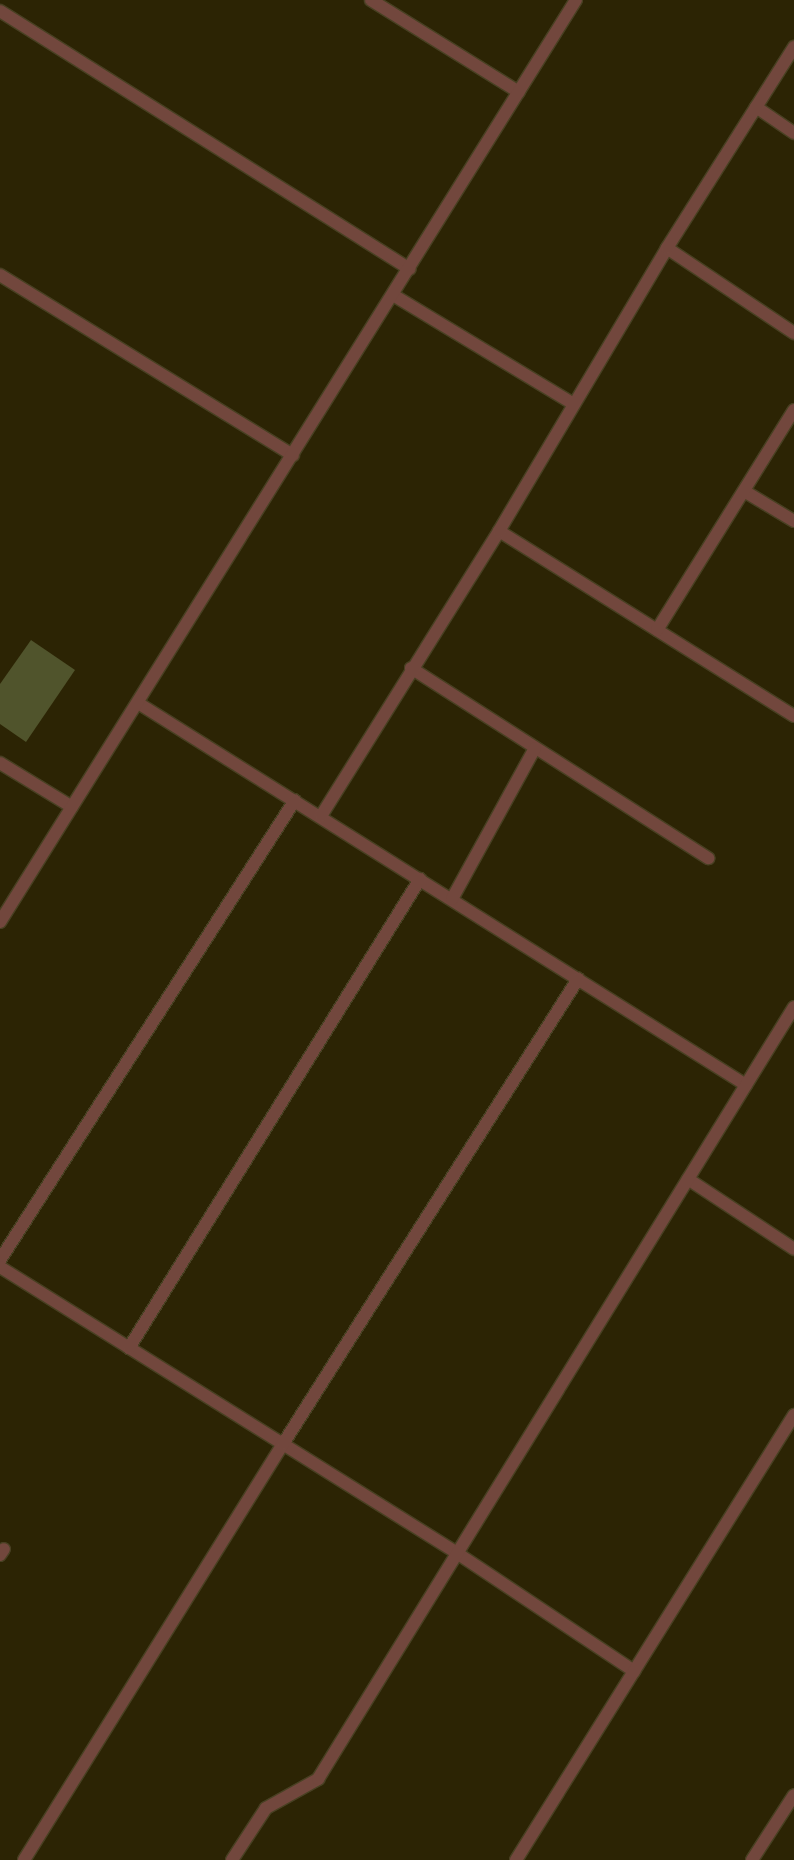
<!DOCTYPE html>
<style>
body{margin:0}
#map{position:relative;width:794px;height:1860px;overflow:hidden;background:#2c2404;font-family:"Exo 2",sans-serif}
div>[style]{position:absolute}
.building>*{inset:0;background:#50542c}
.roads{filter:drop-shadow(1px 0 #484022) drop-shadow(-1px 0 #484022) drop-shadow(0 1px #484022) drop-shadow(0 -1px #484022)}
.minor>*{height:12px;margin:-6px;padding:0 6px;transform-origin:6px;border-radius:6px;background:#72473d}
span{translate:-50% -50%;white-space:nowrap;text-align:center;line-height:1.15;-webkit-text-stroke:4px #2c2404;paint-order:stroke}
</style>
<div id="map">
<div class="building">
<i style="clip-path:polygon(31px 640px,75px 670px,26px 742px,0 724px,0 684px)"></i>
</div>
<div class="roads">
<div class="minor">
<i style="left:371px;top:0;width:174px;rotate:31.9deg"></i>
<i style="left:0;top:11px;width:484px;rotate:32.2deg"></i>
<i style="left:756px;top:107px;width:46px;rotate:34.4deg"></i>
<i style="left:667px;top:248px;width:153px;rotate:33.8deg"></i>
<i style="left:0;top:275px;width:344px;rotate:31.6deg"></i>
<i style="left:393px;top:295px;width:211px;rotate:31.1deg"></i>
<i style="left:744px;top:491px;width:58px;rotate:31deg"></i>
<i style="left:499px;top:531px;width:348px;rotate:32.1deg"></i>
<i style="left:657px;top:630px;width:259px;rotate:-58.1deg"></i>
<i style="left:411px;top:668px;width:353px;rotate:32.6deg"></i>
<i style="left:138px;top:703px;width:718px;rotate:32.14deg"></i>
<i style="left:0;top:763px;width:84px;rotate:31.4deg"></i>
<i style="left:321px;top:816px;width:336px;rotate:-58deg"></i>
<i style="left:499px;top:531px;width:329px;rotate:-59.3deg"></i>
<i style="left:667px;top:248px;width:238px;rotate:-57.7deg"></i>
<i style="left:452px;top:899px;width:172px;rotate:-61.2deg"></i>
<i style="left:0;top:922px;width:1087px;rotate:-58.01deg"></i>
<i style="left:688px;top:1179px;width:127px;rotate:33.4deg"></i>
<i style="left:0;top:1260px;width:546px;rotate:-57.33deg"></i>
<i style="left:0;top:1267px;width:539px;rotate:32.04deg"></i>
<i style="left:457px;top:1553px;width:213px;rotate:33.7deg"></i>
<i style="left:129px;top:1348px;width:552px;rotate:-58.18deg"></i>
<i style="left:0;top:1555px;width:7px;rotate:-56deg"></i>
<i style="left:24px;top:1860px;width:490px;rotate:-58.1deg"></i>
<i style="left:283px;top:1444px;width:551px;rotate:-57.61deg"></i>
<i style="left:232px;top:1860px;width:62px;rotate:-56.8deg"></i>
<i style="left:266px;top:1808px;width:60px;rotate:-29.1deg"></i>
<i style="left:318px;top:1779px;width:907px;rotate:-58.34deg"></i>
<i style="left:516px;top:1860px;width:525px;rotate:-58.01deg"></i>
<i style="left:752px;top:1860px;width:77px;rotate:-57.1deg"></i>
</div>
</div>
</div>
